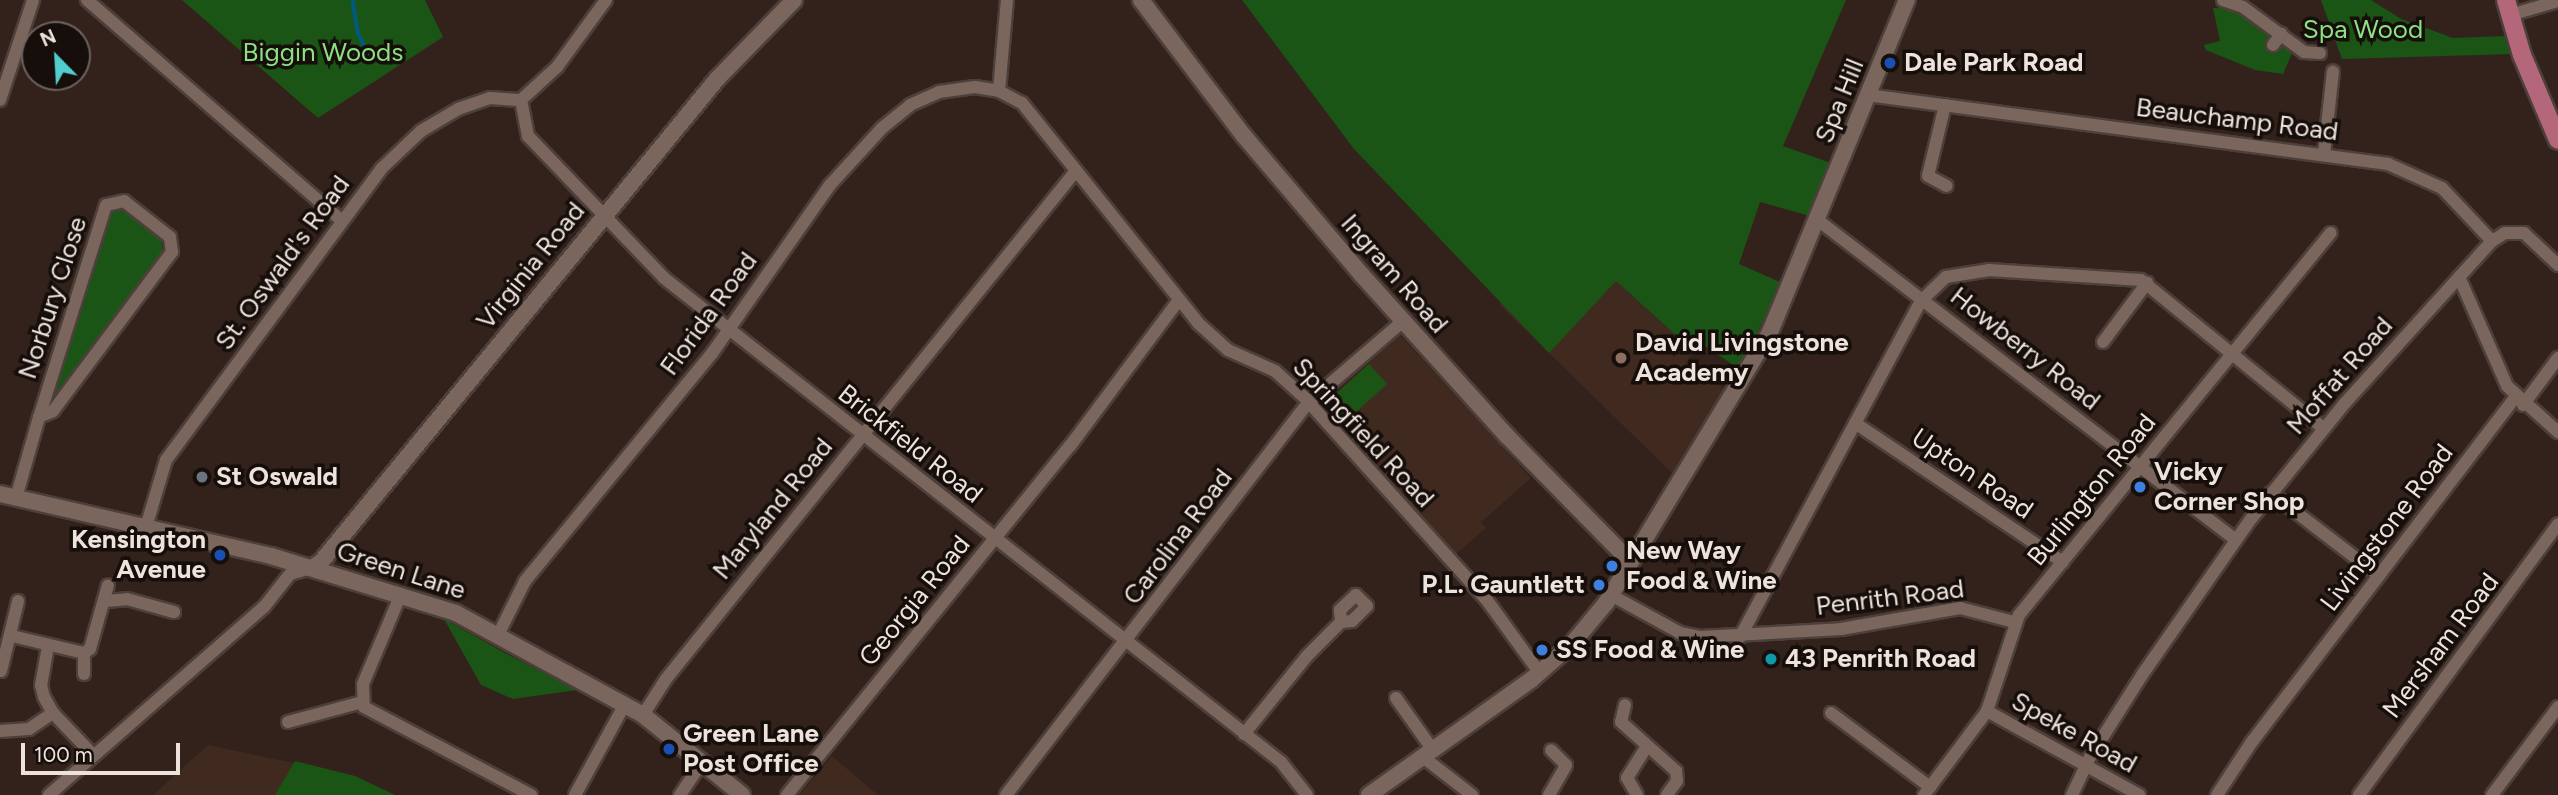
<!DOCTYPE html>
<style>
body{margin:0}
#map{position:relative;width:2558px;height:795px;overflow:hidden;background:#33221b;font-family:Figtree,sans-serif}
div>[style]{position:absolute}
.built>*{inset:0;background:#40291f}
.green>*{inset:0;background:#1b5516;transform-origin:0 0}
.stream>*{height:3.5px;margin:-1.75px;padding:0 1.75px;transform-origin:1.75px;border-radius:1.75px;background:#00597f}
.roads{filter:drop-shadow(2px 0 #4d3f3a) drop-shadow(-2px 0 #4d3f3a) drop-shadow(0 2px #4d3f3a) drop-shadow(0 -2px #4d3f3a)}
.street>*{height:12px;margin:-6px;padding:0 6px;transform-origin:6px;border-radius:6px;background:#7a665d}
.secondary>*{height:16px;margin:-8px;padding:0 8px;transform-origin:8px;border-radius:8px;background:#7a665d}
.primary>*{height:18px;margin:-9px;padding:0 9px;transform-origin:9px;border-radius:9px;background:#b4677a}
.dots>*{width:19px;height:19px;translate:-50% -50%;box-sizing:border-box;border:4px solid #150e0a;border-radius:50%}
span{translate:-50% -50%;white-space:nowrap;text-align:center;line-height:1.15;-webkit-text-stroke:7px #150e0a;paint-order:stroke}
.park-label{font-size:26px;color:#8de084}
.poi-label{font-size:26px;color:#eee2dd;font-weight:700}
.left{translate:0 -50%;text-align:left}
.right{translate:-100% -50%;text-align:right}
.street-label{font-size:26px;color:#eee2dd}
.north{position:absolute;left:21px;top:21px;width:70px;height:70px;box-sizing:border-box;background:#150e0a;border:2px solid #6c635e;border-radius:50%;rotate:336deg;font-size:19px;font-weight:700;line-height:28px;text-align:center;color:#eee2dd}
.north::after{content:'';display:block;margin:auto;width:24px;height:32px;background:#52cdcd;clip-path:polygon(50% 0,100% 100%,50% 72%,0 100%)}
.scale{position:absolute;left:21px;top:743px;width:159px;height:32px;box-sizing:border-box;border:4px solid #eee2dd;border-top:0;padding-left:9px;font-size:21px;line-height:24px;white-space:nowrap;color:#eee2dd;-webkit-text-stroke:5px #150e0a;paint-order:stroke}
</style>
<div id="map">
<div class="built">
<i style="clip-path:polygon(1561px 230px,1692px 351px,1686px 363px,1726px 390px,1675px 476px,1499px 304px)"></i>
<i style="clip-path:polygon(1400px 335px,1531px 478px,1481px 522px,1486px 528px,1455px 555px,1324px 403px)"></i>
<i style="clip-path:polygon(208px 745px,355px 776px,395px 795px,153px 795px)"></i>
<i style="clip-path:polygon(832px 756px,878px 795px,799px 795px)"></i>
</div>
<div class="green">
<i style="clip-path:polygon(182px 0,425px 0,443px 37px,318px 118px)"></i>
<i style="clip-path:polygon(1242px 0,1846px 0,1783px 146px,1831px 163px,1810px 216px,1760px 202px,1739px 264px,1782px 283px,1739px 369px,1698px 341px,1692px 350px,1616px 281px,1549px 353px,1354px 149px)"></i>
<i style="clip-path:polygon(2321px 0,2371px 0,2401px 19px,2453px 38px,2507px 36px,2512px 54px,2342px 59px)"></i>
<i style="clip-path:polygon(2213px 8px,2231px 8px,2258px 21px,2271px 36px,2265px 45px,2275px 52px,2282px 43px,2293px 51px,2283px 74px,2255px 70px,2206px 50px,2204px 45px,2220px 41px)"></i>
<i style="clip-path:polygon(123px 209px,161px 239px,164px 256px,47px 406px,108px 213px)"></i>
<i style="left:1369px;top:364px;width:27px;height:60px;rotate:48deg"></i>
<i style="clip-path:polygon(444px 619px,505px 653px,577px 690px,513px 699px,481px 685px)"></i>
<i style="clip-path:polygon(295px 761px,355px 776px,395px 795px,275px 795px)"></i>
</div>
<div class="stream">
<i style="left:353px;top:0;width:33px;rotate:81deg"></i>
<i style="left:358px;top:33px;width:18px;rotate:63deg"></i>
</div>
<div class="roads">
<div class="street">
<i style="left:87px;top:0;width:336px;rotate:40.9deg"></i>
<i style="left:2223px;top:0;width:21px;rotate:19deg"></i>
<i style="left:2243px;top:7px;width:76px;rotate:36.4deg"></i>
<i style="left:2304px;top:52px;width:16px;rotate:4deg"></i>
<i style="left:2510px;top:15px;width:50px;rotate:-16.3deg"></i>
<i style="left:2273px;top:45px;width:14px;rotate:-54deg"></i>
<i style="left:999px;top:91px;width:91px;rotate:-85deg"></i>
<i style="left:1867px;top:95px;width:526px;rotate:7.54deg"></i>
<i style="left:2388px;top:164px;width:59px;rotate:24deg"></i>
<i style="left:2442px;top:188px;width:73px;rotate:46.7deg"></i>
<i style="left:0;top:100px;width:105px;rotate:-71.7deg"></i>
<i style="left:521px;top:100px;width:37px;rotate:79deg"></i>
<i style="left:528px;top:136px;width:197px;rotate:46.2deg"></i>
<i style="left:664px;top:278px;width:784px;rotate:38.11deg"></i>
<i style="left:1281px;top:762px;width:42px;rotate:51.8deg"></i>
<i style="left:521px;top:100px;width:49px;rotate:-42.5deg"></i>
<i style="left:557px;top:67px;width:83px;rotate:-53.8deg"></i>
<i style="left:1945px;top:105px;width:73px;rotate:103.5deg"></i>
<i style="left:1928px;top:176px;width:21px;rotate:28deg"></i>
<i style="left:2324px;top:154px;width:83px;rotate:-83.8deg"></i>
<i style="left:1819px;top:221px;width:525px;rotate:37.42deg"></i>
<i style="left:2459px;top:277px;width:119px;rotate:66.2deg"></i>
<i style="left:2507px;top:386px;width:69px;rotate:42deg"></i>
<i style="left:2103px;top:342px;width:74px;rotate:-53.3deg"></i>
<i style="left:2523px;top:405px;width:59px;rotate:-53.3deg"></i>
<i style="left:1855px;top:423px;width:250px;rotate:33.8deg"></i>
<i style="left:2271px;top:493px;width:136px;rotate:37.5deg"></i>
<i style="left:16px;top:498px;width:84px;rotate:-74.1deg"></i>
<i style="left:39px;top:417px;width:15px;rotate:-23deg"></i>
<i style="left:53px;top:411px;width:199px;rotate:-53.2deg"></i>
<i style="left:172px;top:252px;width:15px;rotate:-98deg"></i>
<i style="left:170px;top:237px;width:58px;rotate:-142deg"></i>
<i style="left:124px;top:201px;width:18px;rotate:167deg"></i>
<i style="left:106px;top:205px;width:222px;rotate:107.5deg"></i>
<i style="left:146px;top:527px;width:70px;rotate:-73.4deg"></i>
<i style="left:166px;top:460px;width:362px;rotate:-53.5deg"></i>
<i style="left:381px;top:169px;width:55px;rotate:-43.5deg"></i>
<i style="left:421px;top:131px;width:43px;rotate:-30.7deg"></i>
<i style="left:458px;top:109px;width:34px;rotate:-19deg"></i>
<i style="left:490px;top:98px;width:31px;rotate:4deg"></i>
<i style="left:401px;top:594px;width:98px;rotate:112.9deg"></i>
<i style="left:363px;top:684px;width:23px;rotate:88deg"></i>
<i style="left:364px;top:707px;width:189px;rotate:27.8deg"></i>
<i style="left:1611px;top:595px;width:79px;rotate:28.8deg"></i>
<i style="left:1680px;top:633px;width:20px;rotate:11deg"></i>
<i style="left:1700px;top:637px;width:141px;rotate:-3.2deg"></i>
<i style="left:1841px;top:629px;width:121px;rotate:-10deg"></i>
<i style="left:1960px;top:608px;width:56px;rotate:14.5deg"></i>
<i style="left:106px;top:601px;width:21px;rotate:-5deg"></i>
<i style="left:127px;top:599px;width:49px;rotate:15.5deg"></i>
<i style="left:499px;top:633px;width:58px;rotate:-63.4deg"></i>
<i style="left:525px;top:581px;width:296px;rotate:-50.6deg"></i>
<i style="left:713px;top:352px;width:204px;rotate:-55deg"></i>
<i style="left:830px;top:185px;width:77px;rotate:-47.6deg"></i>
<i style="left:882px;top:128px;width:36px;rotate:-39deg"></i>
<i style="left:910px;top:105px;width:32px;rotate:-24deg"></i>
<i style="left:939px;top:92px;width:36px;rotate:-8deg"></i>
<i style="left:975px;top:87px;width:24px;rotate:9deg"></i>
<i style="left:999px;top:91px;width:26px;rotate:28deg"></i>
<i style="left:1022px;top:103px;width:282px;rotate:51.3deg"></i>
<i style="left:1198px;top:323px;width:40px;rotate:42deg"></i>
<i style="left:1228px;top:350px;width:51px;rotate:24.1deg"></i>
<i style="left:1275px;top:371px;width:38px;rotate:42deg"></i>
<i style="left:1303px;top:396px;width:273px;rotate:48deg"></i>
<i style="left:1486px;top:599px;width:90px;rotate:54deg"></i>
<i style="left:12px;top:636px;width:74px;rotate:13.3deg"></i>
<i style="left:84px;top:653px;width:7px;rotate:-34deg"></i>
<i style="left:90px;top:649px;width:66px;rotate:-74.3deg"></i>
<i style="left:1740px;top:637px;width:382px;rotate:-61.7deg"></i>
<i style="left:1921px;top:301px;width:35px;rotate:-44deg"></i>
<i style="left:1946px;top:277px;width:44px;rotate:-9.2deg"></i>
<i style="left:1989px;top:270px;width:152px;rotate:3.8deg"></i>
<i style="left:2141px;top:280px;width:235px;rotate:39.1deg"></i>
<i style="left:48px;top:646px;width:40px;rotate:100deg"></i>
<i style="left:41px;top:685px;width:12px;rotate:76deg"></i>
<i style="left:44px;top:697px;width:18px;rotate:61deg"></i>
<i style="left:53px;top:713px;width:59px;rotate:46.4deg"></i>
<i style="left:1px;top:671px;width:72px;rotate:-76.3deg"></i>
<i style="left:84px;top:674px;width:21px;rotate:-90deg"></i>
<i style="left:1396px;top:698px;width:64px;rotate:54.6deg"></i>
<i style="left:1625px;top:705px;width:17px;rotate:103deg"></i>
<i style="left:1621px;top:722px;width:74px;rotate:41.7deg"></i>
<i style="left:1676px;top:771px;width:10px;rotate:84deg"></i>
<i style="left:1677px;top:781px;width:17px;rotate:126deg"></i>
<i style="left:1987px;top:711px;width:174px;rotate:28.9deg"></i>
<i style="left:1831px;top:713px;width:124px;rotate:36.8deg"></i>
<i style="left:643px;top:715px;width:43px;rotate:-57.4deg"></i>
<i style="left:666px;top:679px;width:651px;rotate:-51.11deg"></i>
<i style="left:288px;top:722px;width:77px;rotate:-15.1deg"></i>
<i style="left:0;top:731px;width:29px;rotate:-4deg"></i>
<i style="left:29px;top:729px;width:29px;rotate:-34deg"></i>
<i style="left:1244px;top:734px;width:100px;rotate:-51.1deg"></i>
<i style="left:1307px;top:656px;width:48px;rotate:-45deg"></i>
<i style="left:1341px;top:622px;width:11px;rotate:-5deg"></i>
<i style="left:1352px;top:621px;width:21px;rotate:-45deg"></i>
<i style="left:1367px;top:606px;width:16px;rotate:-135deg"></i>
<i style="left:1356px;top:595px;width:22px;rotate:137deg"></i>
<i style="left:1340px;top:610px;width:12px;rotate:85deg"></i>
<i style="left:1423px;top:757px;width:62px;rotate:37.8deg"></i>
<i style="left:49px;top:795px;width:286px;rotate:-41.2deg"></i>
<i style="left:264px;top:607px;width:42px;rotate:-51.8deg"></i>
<i style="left:290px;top:574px;width:22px;rotate:-16deg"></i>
<i style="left:575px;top:795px;width:104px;rotate:-61.2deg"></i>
<i style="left:680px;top:795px;width:40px;rotate:-56deg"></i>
<i style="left:787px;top:795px;width:449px;rotate:-51deg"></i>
<i style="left:1070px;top:446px;width:182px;rotate:-53.3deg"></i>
<i style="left:1006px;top:795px;width:496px;rotate:-52.4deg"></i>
<i style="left:1309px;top:402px;width:123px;rotate:-40.7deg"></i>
<i style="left:1549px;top:795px;width:34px;rotate:-60deg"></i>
<i style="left:1566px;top:765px;width:21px;rotate:-135deg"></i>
<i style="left:1637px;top:795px;width:20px;rotate:-120deg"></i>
<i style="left:1627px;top:778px;width:36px;rotate:-58deg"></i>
<i style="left:1924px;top:795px;width:105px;rotate:-53.1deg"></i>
<i style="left:1987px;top:711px;width:101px;rotate:-71.6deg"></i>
<i style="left:2019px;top:615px;width:493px;rotate:-50.8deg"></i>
<i style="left:2072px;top:795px;width:42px;rotate:-64.7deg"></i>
<i style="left:2090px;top:757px;width:97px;rotate:-57.6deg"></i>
<i style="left:2142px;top:675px;width:190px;rotate:-55.1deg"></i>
<i style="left:2251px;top:519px;width:149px;rotate:-51deg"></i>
<i style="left:2345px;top:403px;width:219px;rotate:-47.8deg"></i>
<i style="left:2492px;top:241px;width:15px;rotate:-32deg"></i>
<i style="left:2505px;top:233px;width:19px"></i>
<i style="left:2524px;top:233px;width:47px;rotate:43.3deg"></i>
<i style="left:2217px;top:795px;width:62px;rotate:-56.8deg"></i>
<i style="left:2251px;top:743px;width:434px;rotate:-52.6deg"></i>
<i style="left:2359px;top:795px;width:336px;rotate:-53.7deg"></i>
<i style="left:2492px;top:795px;width:110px;rotate:-53.1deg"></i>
</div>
<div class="secondary">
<i style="left:1141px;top:0;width:171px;rotate:52.9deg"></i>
<i style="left:1244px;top:136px;width:181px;rotate:49.7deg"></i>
<i style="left:1361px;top:274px;width:218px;rotate:48deg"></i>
<i style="left:1507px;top:436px;width:175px;rotate:45.5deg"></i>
<i style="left:0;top:494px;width:278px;rotate:12.9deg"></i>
<i style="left:271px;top:556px;width:194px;rotate:17.1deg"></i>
<i style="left:456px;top:613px;width:213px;rotate:28.6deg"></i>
<i style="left:643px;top:715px;width:127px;rotate:38.9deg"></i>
<i style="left:312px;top:568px;width:11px;rotate:-34deg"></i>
<i style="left:321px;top:562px;width:625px;rotate:-50.65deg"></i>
<i style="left:717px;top:79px;width:110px;rotate:-45.7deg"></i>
<i style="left:1369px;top:795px;width:200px;rotate:-35.4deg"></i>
<i style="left:1532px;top:679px;width:52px;rotate:-41.1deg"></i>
<i style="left:1571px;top:645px;width:55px;rotate:-50.2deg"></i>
<i style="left:1606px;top:603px;width:317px;rotate:-58.8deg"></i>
<i style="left:1770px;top:332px;width:359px;rotate:-67.6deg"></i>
</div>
<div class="primary">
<i style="left:2506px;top:0;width:57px;rotate:73.8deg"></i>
<i style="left:2522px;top:55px;width:92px;rotate:67deg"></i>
</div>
</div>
<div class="dots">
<i style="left:1890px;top:63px;background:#1a4fb4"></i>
<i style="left:1621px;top:358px;background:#8d6e63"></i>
<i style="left:202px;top:477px;background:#6b7280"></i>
<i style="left:2140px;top:487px;background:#3f7fe0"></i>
<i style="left:220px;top:555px;background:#1a4fb4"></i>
<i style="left:1612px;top:566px;background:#3f7fe0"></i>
<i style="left:1599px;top:585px;background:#3f7fe0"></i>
<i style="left:1542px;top:650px;background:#3f7fe0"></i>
<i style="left:1771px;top:659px;background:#0f9aa8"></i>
<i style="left:669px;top:749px;background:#1a4fb4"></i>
</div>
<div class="park-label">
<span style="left:2363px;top:30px">Spa Wood</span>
<span style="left:323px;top:53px">Biggin Woods</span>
</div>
<div class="poi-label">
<span class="left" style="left:1904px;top:63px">Dale Park Road</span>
<span class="left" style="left:1635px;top:358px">David Livingstone<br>Academy</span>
<span class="left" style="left:2154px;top:487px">Vicky<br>Corner Shop</span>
<span class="left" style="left:216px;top:477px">St Oswald</span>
<span class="right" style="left:206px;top:555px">Kensington<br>Avenue</span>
<span class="left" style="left:1626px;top:566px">New Way<br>Food &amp; Wine</span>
<span class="right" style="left:1585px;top:585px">P.L. Gauntlett</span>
<span class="left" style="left:1556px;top:650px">SS Food &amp; Wine</span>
<span class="left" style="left:1785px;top:659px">43 Penrith Road</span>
<span class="left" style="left:683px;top:749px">Green Lane<br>Post Office</span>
</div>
<div class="street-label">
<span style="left:1840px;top:101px;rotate:-68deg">Spa Hill</span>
<span style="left:2237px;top:120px;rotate:7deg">Beauchamp Road</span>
<span style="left:283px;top:263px;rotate:-54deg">St. Oswald's Road</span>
<span style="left:531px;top:266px;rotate:-51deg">Virginia Road</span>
<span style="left:1394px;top:274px;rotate:49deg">Ingram Road</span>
<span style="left:53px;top:298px;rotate:-72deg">Norbury Close</span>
<span style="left:709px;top:314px;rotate:-54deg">Florida Road</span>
<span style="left:2025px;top:349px;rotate:38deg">Howberry Road</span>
<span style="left:2340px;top:376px;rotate:-49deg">Moffat Road</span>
<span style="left:1363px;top:433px;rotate:47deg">Springfield Road</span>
<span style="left:910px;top:444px;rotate:38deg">Brickfield Road</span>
<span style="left:1972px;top:474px;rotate:34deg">Upton Road</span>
<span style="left:2092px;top:490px;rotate:-51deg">Burlington Road</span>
<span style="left:773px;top:509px;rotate:-51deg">Maryland Road</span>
<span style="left:2387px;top:528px;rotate:-53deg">Livingstone Road</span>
<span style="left:1178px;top:537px;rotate:-53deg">Carolina Road</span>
<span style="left:401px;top:571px;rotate:18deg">Green Lane</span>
<span style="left:1890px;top:598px;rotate:-7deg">Penrith Road</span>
<span style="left:915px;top:601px;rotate:-51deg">Georgia Road</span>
<span style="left:2441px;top:646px;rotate:-53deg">Mersham Road</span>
<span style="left:2074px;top:733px;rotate:29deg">Speke Road</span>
</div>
<div class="north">N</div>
<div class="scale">100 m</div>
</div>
